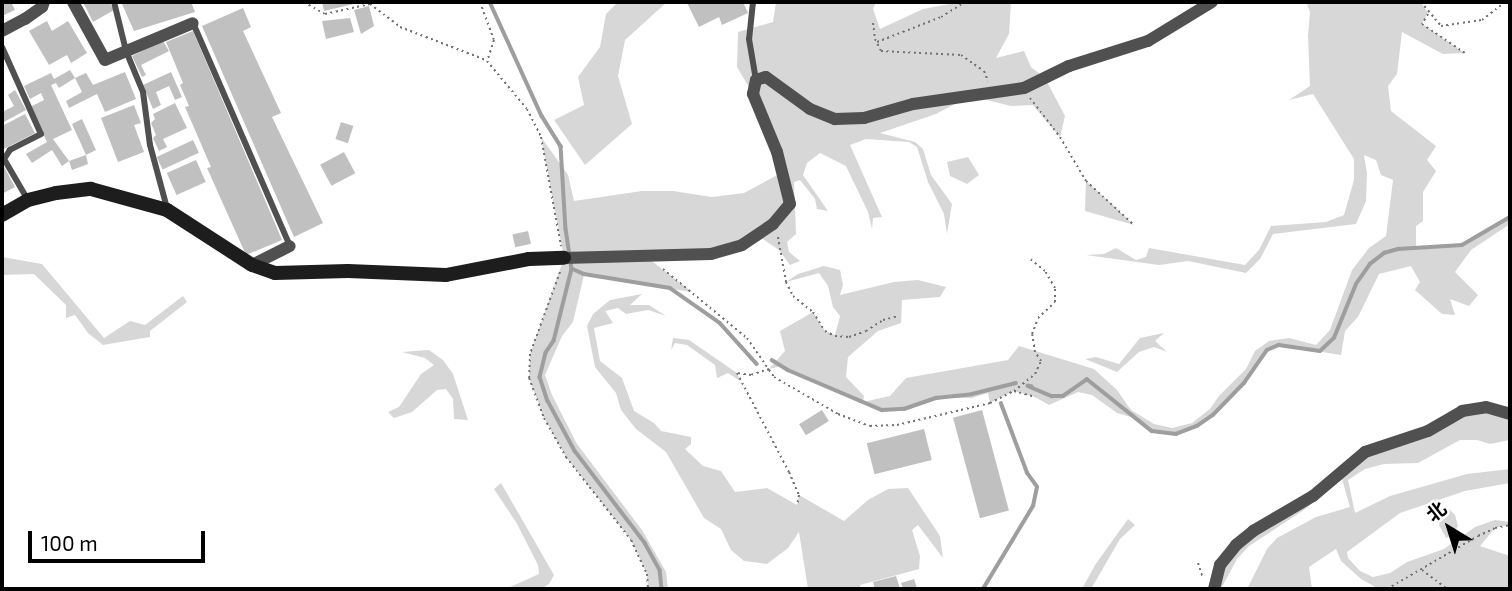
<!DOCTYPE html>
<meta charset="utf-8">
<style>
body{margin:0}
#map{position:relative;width:1512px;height:591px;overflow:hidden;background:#fff;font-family:"Exo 2","Noto Sans SC",sans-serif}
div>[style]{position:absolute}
.green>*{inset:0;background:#d7d7d7}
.stream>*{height:3.5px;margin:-1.75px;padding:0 1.75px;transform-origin:1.75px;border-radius:1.75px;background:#9e9e9e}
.building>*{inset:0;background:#c0c0c0;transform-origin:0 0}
.path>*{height:2px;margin-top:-1px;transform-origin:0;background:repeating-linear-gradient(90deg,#727272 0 2px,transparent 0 5.5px)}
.lane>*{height:6px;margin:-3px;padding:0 3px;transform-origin:3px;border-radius:3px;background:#505050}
.street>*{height:12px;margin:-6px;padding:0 6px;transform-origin:6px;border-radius:6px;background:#505050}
.secondary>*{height:14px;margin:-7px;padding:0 7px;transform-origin:7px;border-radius:7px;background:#1d1d1d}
span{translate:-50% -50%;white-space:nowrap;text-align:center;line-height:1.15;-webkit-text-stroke:5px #fff;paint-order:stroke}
.frame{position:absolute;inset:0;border:4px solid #000;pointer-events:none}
.north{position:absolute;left:1414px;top:493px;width:70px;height:70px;-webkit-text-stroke:5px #fff;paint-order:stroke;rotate:322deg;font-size:19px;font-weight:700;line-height:28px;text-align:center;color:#000}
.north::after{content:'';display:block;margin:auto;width:24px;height:32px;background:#000;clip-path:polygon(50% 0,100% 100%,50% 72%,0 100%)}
.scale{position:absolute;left:28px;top:531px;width:177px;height:32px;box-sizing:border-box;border:4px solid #000;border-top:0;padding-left:9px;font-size:21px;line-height:24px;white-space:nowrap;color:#000;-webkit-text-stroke:5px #fff;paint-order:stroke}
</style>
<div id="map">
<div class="green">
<i style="clip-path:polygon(618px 2px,667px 2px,625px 40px,618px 76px,632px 124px,585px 165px,554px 120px,584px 105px,578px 77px,600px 47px,606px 14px)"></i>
<i style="clip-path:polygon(776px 2px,876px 2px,873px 9px,880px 29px,923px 9px,960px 2px,1011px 2px,1009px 34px,996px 58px,1024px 51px,1031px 67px,1045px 78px,1065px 116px,1060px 137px,1033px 105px,1011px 106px,970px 96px,936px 114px,880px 133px,915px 142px,923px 149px,931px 175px,952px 204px,947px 234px,944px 214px,928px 182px,917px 147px,909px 142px,866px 139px,850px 145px,882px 217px,873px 218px,872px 229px,868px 212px,846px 166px,820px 153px,807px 163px,803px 175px,828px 211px,817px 209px,815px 199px,800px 180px,794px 182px,796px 234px,787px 242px,789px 252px,800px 261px,790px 265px,779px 250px,757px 235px,742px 245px,644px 255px,692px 292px,584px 275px,573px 322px,562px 336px,545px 375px,552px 395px,577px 444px,642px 530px,666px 572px,668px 589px,648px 589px,647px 574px,631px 540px,566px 457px,544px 418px,529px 378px,530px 354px,564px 258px,541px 137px,568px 175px,574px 201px,642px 191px,673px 191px,712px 197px,744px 193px,783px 172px,753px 94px,737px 67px,738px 32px,773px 22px)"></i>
<i style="clip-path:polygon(1306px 2px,1421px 2px,1428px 13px,1422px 24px,1465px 53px,1443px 54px,1402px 32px,1397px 74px,1388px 86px,1391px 111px,1436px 146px,1427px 160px,1436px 171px,1423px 192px,1423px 221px,1416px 226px,1416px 248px,1462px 245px,1510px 217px,1510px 224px,1471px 250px,1455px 272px,1478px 295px,1469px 306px,1450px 299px,1455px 315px,1442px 314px,1415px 290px,1420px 282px,1411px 266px,1379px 274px,1358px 317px,1345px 331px,1341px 355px,1279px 345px,1267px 350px,1244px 383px,1213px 415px,1197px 426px,1176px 434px,1152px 431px,1131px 417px,1117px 413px,1092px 395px,1078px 392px,1049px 405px,1035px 397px,1014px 391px,990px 403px,988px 393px,972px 398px,936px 398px,904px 409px,882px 410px,862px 402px,807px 379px,781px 366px,769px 369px,785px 351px,780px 331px,813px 312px,825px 331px,835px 335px,840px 316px,833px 307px,828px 286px,819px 273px,786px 282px,798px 274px,824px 266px,840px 270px,843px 285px,840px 295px,894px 282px,918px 280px,946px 287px,940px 297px,902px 300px,901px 323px,878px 331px,848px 357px,846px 377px,864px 396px,863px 402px,890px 396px,906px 378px,1008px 360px,1019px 346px,1094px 369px,1117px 390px,1131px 410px,1154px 424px,1172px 428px,1192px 423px,1210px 409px,1219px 396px,1246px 369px,1255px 351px,1269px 341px,1289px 338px,1316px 345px,1330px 330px,1352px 270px,1369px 248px,1386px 236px,1393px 180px,1381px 175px,1376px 160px,1364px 155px,1367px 173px,1366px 201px,1356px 224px,1273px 234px,1260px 259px,1246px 273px,1188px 261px,1159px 265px,1086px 255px,1104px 254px,1116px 248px,1136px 260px,1146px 257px,1149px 248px,1245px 265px,1259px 250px,1271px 226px,1326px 222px,1344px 215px,1354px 180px,1354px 159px,1313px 94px,1289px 100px,1310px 86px,1308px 36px,1310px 12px)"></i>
<i style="clip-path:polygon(968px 157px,979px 175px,967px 184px,950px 176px,947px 162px)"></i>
<i style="clip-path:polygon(1086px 181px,1113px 205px,1134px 225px,1085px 211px)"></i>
<i style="clip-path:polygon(2px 257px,42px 264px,104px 338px,130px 321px,145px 325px,183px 296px,187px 302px,150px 331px,150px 337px,103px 345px,88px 333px,75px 315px,66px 318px,66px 305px,34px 274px,2px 275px)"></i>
<i style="clip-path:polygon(642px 294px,630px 305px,649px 305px,666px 316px,648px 310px,626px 314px,618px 308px,605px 311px,613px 323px,594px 328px,600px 361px,622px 378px,634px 411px,654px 423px,661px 431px,691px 437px,691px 444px,685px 449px,703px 466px,721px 471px,735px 492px,767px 488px,797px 505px,799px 495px,844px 521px,868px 500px,888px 489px,908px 488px,940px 536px,943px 558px,918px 525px,912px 530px,920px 556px,919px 569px,860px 585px,861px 589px,808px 589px,799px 532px,788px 548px,767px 564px,744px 561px,731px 550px,721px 529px,704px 518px,666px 452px,636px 429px,621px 410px,616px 393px,595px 367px,587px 326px,593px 314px,610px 300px)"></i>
<i style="clip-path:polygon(1164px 333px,1155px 341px,1167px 352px,1154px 347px,1139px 352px,1117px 372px,1085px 359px,1096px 357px,1119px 364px,1140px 338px)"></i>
<i style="clip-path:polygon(673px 338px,689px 340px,737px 373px,740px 381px,728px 373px,717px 378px,715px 365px,687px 345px,675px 343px,671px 350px)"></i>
<i style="clip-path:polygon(429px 350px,443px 360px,453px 374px,468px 420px,454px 419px,453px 399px,446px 389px,437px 390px,412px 412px,394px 418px,388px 412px,399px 407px,421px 374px,434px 365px,425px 358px,402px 352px)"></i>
<i style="clip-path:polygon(1462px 411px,1510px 414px,1510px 440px,1490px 444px,1477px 440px,1460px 440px,1418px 463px,1384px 464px,1365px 469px,1348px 480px,1355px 513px,1390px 496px,1467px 474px,1510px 469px,1510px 483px,1465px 491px,1400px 513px,1347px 552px,1348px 558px,1360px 571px,1373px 577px,1390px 573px,1407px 562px,1444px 549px,1475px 527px,1495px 520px,1510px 522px,1510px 525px,1495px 528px,1480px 546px,1510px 556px,1510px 589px,1415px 589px,1409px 587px,1379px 589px,1361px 579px,1341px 561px,1336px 549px,1309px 567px,1312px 589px,1247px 589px,1267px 549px,1277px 538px,1316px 517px,1350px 507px,1342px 479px,1304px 510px,1249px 546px,1237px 559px,1222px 587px,1232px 589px,1214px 589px,1236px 545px,1343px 469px)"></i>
<i style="clip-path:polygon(501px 483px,554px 575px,549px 584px,541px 589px,506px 589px,539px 574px,538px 565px,516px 522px,494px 489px)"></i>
<i style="clip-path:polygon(1449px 509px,1455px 515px,1458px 526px,1453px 535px,1446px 538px,1439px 525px,1441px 513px)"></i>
<i style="clip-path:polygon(1128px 519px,1135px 525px,1120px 539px,1091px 589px,1082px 589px,1095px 565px)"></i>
</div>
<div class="stream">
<i style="left:490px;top:2px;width:125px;rotate:65.5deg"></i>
<i style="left:542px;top:116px;width:36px;rotate:58deg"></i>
<i style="left:561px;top:146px;width:83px;rotate:86.6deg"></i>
<i style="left:566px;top:229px;width:40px;rotate:81.5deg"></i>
<i style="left:572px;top:269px;width:74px;rotate:104deg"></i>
<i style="left:554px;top:341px;width:14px;rotate:124deg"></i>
<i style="left:546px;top:353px;width:25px;rotate:104deg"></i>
<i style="left:540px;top:377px;width:25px;rotate:72deg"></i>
<i style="left:548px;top:401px;width:57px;rotate:61.6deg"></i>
<i style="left:575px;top:451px;width:116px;rotate:52.7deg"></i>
<i style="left:645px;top:543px;width:31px;rotate:61deg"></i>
<i style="left:660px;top:570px;width:19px;rotate:84deg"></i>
<i style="left:573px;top:269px;width:12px;rotate:24deg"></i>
<i style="left:584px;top:274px;width:87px;rotate:9.2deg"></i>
<i style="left:670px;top:288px;width:61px;rotate:35deg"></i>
<i style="left:720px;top:323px;width:55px;rotate:47.9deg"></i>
<i style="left:772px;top:360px;width:19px;rotate:32deg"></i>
<i style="left:788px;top:370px;width:102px;rotate:23.1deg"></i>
<i style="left:882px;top:410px;width:22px;rotate:-3deg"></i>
<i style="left:904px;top:409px;width:34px;rotate:-19deg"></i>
<i style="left:936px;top:398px;width:36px;rotate:-6deg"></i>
<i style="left:972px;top:394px;width:45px;rotate:-14deg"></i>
<i style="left:1032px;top:387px;width:4px;rotate:-166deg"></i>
<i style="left:1028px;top:386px;width:26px;rotate:23deg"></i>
<i style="left:1052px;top:396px;width:11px"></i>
<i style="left:1063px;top:396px;width:29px;rotate:-35deg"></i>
<i style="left:1087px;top:379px;width:83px;rotate:38.7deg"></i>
<i style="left:1152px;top:431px;width:24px;rotate:7deg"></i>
<i style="left:1176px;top:434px;width:22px;rotate:-21deg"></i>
<i style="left:1197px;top:426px;width:19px;rotate:-35deg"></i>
<i style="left:1213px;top:415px;width:45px;rotate:-45.9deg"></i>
<i style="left:1244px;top:383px;width:40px;rotate:-55.1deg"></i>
<i style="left:1267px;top:350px;width:13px;rotate:-23deg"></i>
<i style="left:1279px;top:345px;width:41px;rotate:8.3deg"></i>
<i style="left:1320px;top:351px;width:19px;rotate:-43deg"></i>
<i style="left:1334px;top:338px;width:58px;rotate:-67.8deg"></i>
<i style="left:1356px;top:284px;width:24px;rotate:-55deg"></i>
<i style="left:1370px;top:264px;width:18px;rotate:-38deg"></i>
<i style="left:1384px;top:253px;width:15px;rotate:-16deg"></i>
<i style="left:1398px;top:249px;width:64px;rotate:-3.6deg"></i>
<i style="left:1462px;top:245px;width:56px;rotate:-30.3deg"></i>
<i style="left:983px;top:589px;width:97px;rotate:-58.9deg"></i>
<i style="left:1033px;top:506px;width:19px;rotate:-78deg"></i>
<i style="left:1037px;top:487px;width:17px;rotate:-126deg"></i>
<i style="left:1027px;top:473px;width:74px;rotate:-110.6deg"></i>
</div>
<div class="building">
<i style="clip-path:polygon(2px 2px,11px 2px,15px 10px,2px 16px)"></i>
<i style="clip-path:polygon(83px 2px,109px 2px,114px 10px,93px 22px)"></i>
<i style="clip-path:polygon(121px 2px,191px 2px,195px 12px,134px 31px)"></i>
<i style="clip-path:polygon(322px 2px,358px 2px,358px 3px,324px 11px)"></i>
<i style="clip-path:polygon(690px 2px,743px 2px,748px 13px,722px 25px,719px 17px,699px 27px,687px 3px)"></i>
<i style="clip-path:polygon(369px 6px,374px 26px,361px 34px,354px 10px)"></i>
<i style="clip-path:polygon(243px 8px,251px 27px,243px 31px,281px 113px,272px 117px,323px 223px,294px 237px,202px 26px)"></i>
<i style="clip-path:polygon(350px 18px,354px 32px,326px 39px,322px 21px)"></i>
<i style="clip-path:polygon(47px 21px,52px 31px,68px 21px,87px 53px,71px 63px,67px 55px,49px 65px,29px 31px)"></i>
<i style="clip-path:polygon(193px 31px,282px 240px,246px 255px,207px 168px,211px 167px,185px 107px,189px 106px,180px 85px,183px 83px,166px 42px)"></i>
<i style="clip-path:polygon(163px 41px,169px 51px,141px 65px,146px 75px,142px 77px,132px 56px)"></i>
<i style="clip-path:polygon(70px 70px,75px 78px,59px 88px,56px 83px,51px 85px,72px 130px,53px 139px,69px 161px,86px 155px,72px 124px,82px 119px,96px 150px,86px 155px,88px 164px,72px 170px,69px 161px,62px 166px,52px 150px,32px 163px,26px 154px,47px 142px,30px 107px,44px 100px,41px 93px,30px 99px,24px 86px,51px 73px,54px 79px)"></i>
<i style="clip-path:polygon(125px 72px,136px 99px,105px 112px,97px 94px,69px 108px,66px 101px,82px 92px,75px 78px,86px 73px,93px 85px)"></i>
<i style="clip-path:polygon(171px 72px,182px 97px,175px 100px,169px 86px,156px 92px,161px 105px,153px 109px,143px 85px)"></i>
<i style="clip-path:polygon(15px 90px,26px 110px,2px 123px,2px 112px,14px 106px,8px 95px)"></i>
<i style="clip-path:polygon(175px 103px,187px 128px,163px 139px,167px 147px,159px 151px,153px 138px,156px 135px,151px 123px,155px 119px,153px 114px)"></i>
<i style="clip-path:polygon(134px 105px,141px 123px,134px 125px,144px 152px,118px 162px,101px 118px)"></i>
<i style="clip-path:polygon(25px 114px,35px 133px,2px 150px,2px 126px)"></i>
<i style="left:341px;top:122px;width:13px;height:18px;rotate:18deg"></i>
<i style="left:193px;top:140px;width:14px;height:40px;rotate:65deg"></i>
<i style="left:344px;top:152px;width:24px;height:27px;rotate:62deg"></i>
<i style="left:196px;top:160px;width:24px;height:32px;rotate:66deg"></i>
<i style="clip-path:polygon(2px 163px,15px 187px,2px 194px)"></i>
<i style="left:528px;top:231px;width:13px;height:16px;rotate:77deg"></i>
<i style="left:822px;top:410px;width:13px;height:27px;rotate:58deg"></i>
<i style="left:982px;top:410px;width:104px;height:30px;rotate:75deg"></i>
<i style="left:924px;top:429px;width:32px;height:59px;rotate:76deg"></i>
<i style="clip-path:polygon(896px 576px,900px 589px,875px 589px,873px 582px)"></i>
<i style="clip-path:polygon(914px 579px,917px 588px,903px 589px,901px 583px)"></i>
</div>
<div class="path">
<i style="left:304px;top:2px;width:24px;rotate:30deg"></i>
<i style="left:325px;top:14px;width:46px;rotate:-12.5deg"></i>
<i style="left:370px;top:4px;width:38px;rotate:37deg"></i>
<i style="left:400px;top:27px;width:92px;rotate:21deg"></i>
<i style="left:480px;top:2px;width:40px;rotate:69.8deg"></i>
<i style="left:494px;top:40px;width:22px;rotate:108deg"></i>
<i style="left:487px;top:61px;width:62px;rotate:50.2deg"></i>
<i style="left:527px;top:109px;width:31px;rotate:63deg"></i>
<i style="left:541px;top:137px;width:111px;rotate:79.6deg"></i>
<i style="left:1421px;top:2px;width:31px;rotate:50deg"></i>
<i style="left:1441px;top:26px;width:41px;rotate:-8.3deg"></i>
<i style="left:1482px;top:20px;width:29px;rotate:-38deg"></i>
<i style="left:1428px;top:14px;width:12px;rotate:121deg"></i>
<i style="left:1422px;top:24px;width:52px;rotate:34deg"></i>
<i style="left:873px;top:23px;width:16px;rotate:83deg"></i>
<i style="left:875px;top:39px;width:13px;rotate:63deg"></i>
<i style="left:881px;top:51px;width:80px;rotate:2.9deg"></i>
<i style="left:961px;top:55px;width:28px;rotate:35deg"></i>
<i style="left:984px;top:71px;width:11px;rotate:68deg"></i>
<i style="left:877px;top:42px;width:69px;rotate:-21.3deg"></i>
<i style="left:941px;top:17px;width:28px;rotate:-32deg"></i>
<i style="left:1030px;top:98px;width:49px;rotate:52.4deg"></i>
<i style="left:1060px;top:137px;width:51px;rotate:59.4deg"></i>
<i style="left:1086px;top:181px;width:65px;rotate:42.5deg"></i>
<i style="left:778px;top:237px;width:46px;rotate:79.9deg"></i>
<i style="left:786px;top:282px;width:16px;rotate:63deg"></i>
<i style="left:793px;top:296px;width:26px;rotate:39deg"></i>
<i style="left:813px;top:312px;width:22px;rotate:58deg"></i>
<i style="left:825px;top:331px;width:11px;rotate:27deg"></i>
<i style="left:835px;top:336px;width:14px;rotate:4deg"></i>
<i style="left:849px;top:337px;width:18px;rotate:-19deg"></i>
<i style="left:866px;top:331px;width:20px;rotate:-33deg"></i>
<i style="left:883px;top:320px;width:16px;rotate:-14deg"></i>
<i style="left:663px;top:269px;width:109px;rotate:39.4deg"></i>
<i style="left:747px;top:338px;width:47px;rotate:55.3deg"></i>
<i style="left:774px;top:377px;width:74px;rotate:30deg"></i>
<i style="left:838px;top:414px;width:34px;rotate:21deg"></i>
<i style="left:870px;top:426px;width:27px;rotate:-2deg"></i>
<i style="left:897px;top:425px;width:96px;rotate:-13.3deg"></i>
<i style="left:990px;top:403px;width:27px;rotate:-27deg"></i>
<i style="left:1014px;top:391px;width:22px;rotate:16deg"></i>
<i style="left:560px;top:272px;width:87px;rotate:110.1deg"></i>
<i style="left:530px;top:354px;width:24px;rotate:92deg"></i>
<i style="left:529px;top:378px;width:43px;rotate:69.4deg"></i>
<i style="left:544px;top:418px;width:45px;rotate:60.6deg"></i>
<i style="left:566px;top:457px;width:105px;rotate:51.9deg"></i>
<i style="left:631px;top:540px;width:38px;rotate:65deg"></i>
<i style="left:647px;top:574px;width:15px;rotate:86deg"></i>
<i style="left:769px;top:369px;width:19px;rotate:162deg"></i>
<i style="left:751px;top:375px;width:14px;rotate:-172deg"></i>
<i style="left:737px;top:373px;width:112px;rotate:62.3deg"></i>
<i style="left:789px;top:472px;width:25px;rotate:67deg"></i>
<i style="left:799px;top:495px;width:10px;rotate:101deg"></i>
<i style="left:1014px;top:391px;width:27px;rotate:-39deg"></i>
<i style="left:1035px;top:374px;width:14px;rotate:-65deg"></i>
<i style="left:1041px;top:361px;width:11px;rotate:-124deg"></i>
<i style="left:1035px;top:352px;width:18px;rotate:-99deg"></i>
<i style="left:1032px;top:334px;width:17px;rotate:-69deg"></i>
<i style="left:1038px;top:318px;width:23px;rotate:-43deg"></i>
<i style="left:1055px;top:302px;width:14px;rotate:-90deg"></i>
<i style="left:1055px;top:288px;width:20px;rotate:-120deg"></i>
<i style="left:1045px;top:271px;width:19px;rotate:-141deg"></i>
<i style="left:1198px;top:563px;width:16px;rotate:72deg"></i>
<i style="left:1422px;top:570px;width:31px;rotate:37deg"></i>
<i style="left:1387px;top:589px;width:105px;rotate:-30.2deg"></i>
<i style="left:1478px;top:536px;width:19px;rotate:-25deg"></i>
<i style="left:1495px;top:528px;width:15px;rotate:-11deg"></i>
</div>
<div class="lane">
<i style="left:114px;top:2px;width:50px;rotate:76.2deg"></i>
<i style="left:126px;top:51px;width:44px;rotate:67.5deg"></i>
<i style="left:143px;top:92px;width:53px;rotate:82.5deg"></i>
<i style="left:150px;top:145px;width:65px;rotate:74.9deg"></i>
<i style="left:753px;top:2px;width:37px;rotate:96deg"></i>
<i style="left:749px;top:39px;width:42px;rotate:80.3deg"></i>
<i style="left:193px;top:23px;width:243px;rotate:66.5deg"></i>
<i style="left:2px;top:47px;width:95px;rotate:65.9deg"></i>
<i style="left:41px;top:134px;width:35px;rotate:153deg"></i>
<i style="left:10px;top:150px;width:11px;rotate:124deg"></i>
<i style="left:4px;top:159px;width:48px;rotate:59.7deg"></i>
</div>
<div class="street">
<i style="left:73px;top:2px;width:66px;rotate:61.1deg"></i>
<i style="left:105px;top:60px;width:95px;rotate:-22.8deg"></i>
<i style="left:2px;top:31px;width:26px;rotate:-28deg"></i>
<i style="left:25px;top:19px;width:21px;rotate:-35deg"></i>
<i style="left:42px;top:7px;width:5px;rotate:-68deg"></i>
<i style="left:564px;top:258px;width:147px;rotate:-1.6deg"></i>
<i style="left:711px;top:254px;width:32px;rotate:-16deg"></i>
<i style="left:742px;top:245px;width:37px;rotate:-34deg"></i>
<i style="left:773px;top:224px;width:26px;rotate:-50deg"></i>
<i style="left:790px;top:204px;width:54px;rotate:-104deg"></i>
<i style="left:777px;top:152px;width:63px;rotate:-112.5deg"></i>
<i style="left:753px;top:94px;width:14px;rotate:-78deg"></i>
<i style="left:756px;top:80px;width:10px;rotate:-17deg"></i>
<i style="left:766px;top:77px;width:54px;rotate:36deg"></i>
<i style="left:810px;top:109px;width:27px;rotate:22deg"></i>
<i style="left:835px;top:119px;width:29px;rotate:-2deg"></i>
<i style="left:864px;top:118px;width:51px;rotate:-15.9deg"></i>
<i style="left:913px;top:104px;width:112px;rotate:-8.2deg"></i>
<i style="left:1024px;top:88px;width:50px;rotate:-26.1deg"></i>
<i style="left:1069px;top:66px;width:83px;rotate:-17.6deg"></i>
<i style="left:1148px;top:41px;width:75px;rotate:-31.4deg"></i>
<i style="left:252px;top:265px;width:42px;rotate:-26.6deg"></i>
<i style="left:1214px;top:589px;width:25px;rotate:-76deg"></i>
<i style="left:1220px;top:565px;width:26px;rotate:-51deg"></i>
<i style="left:1236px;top:545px;width:22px;rotate:-39deg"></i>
<i style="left:1253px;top:531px;width:69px;rotate:-30.3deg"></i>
<i style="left:1313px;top:496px;width:68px;rotate:-40.2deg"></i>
<i style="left:1365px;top:452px;width:66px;rotate:-18.4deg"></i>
<i style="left:1428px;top:431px;width:39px;rotate:-30deg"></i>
<i style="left:1462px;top:411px;width:24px;rotate:-9deg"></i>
<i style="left:1486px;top:407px;width:25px;rotate:16deg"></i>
</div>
<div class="secondary">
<i style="left:2px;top:215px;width:30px;rotate:-30deg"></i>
<i style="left:28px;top:200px;width:29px;rotate:-14deg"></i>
<i style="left:56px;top:193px;width:35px;rotate:-7deg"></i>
<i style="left:91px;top:189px;width:79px;rotate:15.4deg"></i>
<i style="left:167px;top:210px;width:101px;rotate:32.9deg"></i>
<i style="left:252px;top:265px;width:24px;rotate:19deg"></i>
<i style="left:275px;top:273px;width:73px;rotate:-1.6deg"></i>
<i style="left:348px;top:271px;width:98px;rotate:2.3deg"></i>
<i style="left:446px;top:275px;width:85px;rotate:-10.9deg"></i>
<i style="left:529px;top:259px;width:35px;rotate:-2deg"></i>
</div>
<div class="frame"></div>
<div class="north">北</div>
<div class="scale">100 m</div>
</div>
